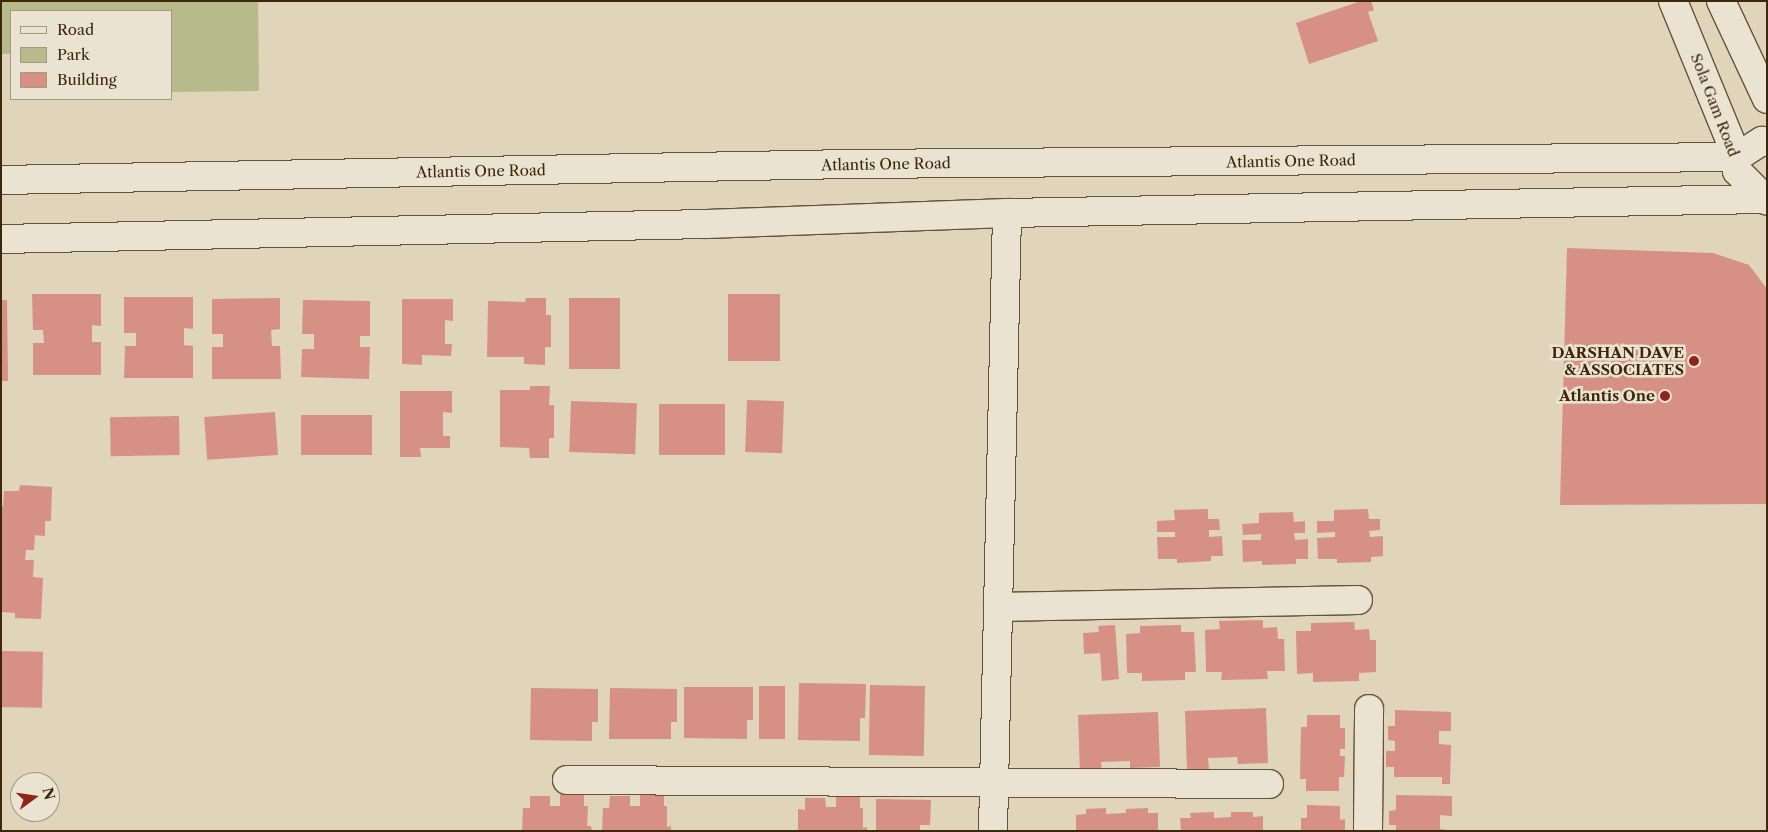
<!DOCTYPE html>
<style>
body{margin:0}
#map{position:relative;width:1768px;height:832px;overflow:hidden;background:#e0d4ba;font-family:"Libre Caslon Text",serif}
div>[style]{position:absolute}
.green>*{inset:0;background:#b7bb8c}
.building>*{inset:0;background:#d69084;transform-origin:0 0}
.roads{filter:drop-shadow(1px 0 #665336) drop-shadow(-1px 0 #665336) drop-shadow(0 1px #665336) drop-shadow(0 -1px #665336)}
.minor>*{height:28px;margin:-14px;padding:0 14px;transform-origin:14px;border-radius:14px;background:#ebe3d2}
.dots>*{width:14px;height:14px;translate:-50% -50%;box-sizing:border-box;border:2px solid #ebe3d2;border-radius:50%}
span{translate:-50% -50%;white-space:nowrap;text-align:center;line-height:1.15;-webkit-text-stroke:5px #ebe3d2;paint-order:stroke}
.street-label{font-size:15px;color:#3e280a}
.poi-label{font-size:15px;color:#3e280a;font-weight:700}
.right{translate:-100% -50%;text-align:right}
.frame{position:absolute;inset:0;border:2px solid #3e280a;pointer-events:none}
.legend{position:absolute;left:10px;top:10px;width:162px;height:90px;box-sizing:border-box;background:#ebe3d2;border:1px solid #a69882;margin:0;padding:6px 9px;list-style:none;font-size:15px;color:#3e280a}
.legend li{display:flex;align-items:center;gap:10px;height:25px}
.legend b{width:25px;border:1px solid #a69882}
.north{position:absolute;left:10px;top:772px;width:50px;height:50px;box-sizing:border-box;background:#ebe3d2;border:1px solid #a69882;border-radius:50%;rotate:76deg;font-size:14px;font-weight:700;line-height:20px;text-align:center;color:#3e280a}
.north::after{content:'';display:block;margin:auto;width:18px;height:22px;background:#8f2418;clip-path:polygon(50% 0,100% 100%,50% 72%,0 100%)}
</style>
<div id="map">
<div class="green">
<i style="clip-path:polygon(1px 1px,258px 1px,259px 91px,171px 92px,171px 11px,11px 11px,11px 54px,1px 54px)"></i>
</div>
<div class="building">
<i style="clip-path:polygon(1361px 1px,1371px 1px,1374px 10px,1368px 12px,1378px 41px,1309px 64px,1296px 23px)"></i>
<i style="clip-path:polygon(1567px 248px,1713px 253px,1749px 265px,1767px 289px,1767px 504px,1560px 505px)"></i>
<i style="clip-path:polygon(32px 294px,101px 294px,101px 326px,92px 325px,92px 342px,101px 342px,101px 375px,33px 375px,33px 343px,44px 343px,43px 330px,33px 330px)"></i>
<i style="left:728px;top:294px;width:52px;height:67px"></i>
<i style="clip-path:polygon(124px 297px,193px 297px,193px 329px,184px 328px,184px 345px,193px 346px,193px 378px,124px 378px,125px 346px,136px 346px,136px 333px,124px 333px)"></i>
<i style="clip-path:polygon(280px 298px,280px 329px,271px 330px,272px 346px,280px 346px,281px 379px,212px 379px,212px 347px,223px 347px,223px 334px,212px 334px,212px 299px)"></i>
<i style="clip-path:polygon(526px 298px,546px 298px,546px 315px,551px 315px,551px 347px,545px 347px,545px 365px,524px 364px,524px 357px,487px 357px,488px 301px,525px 302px)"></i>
<i style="left:569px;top:298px;width:51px;height:71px"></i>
<i style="clip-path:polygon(402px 299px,453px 299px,453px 321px,445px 320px,445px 344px,452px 344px,451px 356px,422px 355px,422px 365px,402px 364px)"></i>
<i style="clip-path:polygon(1px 300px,7px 300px,8px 381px,1px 381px)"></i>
<i style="clip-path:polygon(303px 300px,370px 301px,370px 336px,360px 336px,360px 347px,370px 347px,369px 379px,301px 377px,302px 349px,314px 349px,314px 334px,302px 334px)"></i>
<i style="clip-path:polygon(530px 386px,550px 386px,549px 405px,554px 405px,554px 438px,549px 438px,549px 458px,530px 458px,529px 448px,500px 447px,500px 390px,530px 390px)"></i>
<i style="clip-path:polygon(400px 391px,452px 391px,452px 413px,443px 412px,443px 436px,450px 436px,450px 448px,420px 448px,421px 457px,400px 457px)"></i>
<i style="left:747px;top:400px;width:37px;height:52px;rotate:2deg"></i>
<i style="left:571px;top:401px;width:66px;height:51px;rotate:2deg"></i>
<i style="left:725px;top:404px;width:51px;height:66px;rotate:90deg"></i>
<i style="left:275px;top:412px;width:43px;height:71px;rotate:86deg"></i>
<i style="left:301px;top:415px;width:71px;height:40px"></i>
<i style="left:179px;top:416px;width:39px;height:69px;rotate:89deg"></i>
<i style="clip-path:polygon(20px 485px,52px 487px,51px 521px,45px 521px,45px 536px,35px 535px,34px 550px,26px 550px,25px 560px,34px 560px,33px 577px,43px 578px,41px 619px,15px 618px,15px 613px,2px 612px,1px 506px,3px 506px,4px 491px,19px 491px)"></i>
<i style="clip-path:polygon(1208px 509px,1208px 519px,1219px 519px,1220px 530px,1209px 530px,1209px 537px,1222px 536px,1223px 556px,1211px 556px,1211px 561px,1177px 563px,1177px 559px,1158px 559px,1157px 537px,1175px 537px,1175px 532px,1157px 532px,1157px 521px,1175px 520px,1174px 510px)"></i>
<i style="clip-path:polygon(1368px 509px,1369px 519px,1380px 519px,1380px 530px,1369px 531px,1370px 537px,1383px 536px,1383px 556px,1371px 557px,1371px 562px,1337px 563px,1337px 559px,1318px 559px,1317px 538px,1335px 537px,1335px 532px,1317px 533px,1317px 521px,1334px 521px,1334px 510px)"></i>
<i style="clip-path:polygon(1293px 512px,1294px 522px,1305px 521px,1305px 533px,1294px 533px,1295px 540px,1308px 539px,1308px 559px,1296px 559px,1296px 564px,1262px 565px,1262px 561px,1243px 562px,1242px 540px,1261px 540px,1261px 534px,1243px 535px,1242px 524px,1259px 523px,1259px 513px)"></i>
<i style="clip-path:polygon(1263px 620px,1263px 628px,1277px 627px,1278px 639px,1284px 639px,1285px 671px,1267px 671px,1268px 679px,1221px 680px,1222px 672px,1206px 672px,1205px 630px,1220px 629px,1219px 621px)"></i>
<i style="clip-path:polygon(1354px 622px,1355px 630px,1369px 629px,1370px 640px,1376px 640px,1376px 672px,1359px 673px,1359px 681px,1313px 682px,1313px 673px,1297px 674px,1296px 631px,1311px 631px,1311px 623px)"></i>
<i style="clip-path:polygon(1115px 625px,1119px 679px,1102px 681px,1100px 653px,1084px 654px,1083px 633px,1099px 632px,1098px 626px)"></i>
<i style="clip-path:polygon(1181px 625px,1181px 632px,1194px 632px,1196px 672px,1185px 672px,1185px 680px,1142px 681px,1142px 673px,1127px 673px,1126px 634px,1140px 633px,1140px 626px)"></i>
<i style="left:1px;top:651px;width:42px;height:56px;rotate:1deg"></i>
<i style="clip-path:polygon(799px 683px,866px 684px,865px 718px,860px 718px,860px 741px,798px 740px)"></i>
<i style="left:870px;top:685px;width:55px;height:70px;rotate:1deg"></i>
<i style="left:759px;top:686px;width:26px;height:53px"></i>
<i style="clip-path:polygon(684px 687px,753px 687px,753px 720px,747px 720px,747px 739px,684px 738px)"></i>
<i style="clip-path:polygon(531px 688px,598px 689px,598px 722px,592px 722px,592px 741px,530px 740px)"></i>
<i style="clip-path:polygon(610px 688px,677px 689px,677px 722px,671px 722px,671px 739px,609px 739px)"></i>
<i style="clip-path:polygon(1266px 708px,1268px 763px,1238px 764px,1237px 757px,1208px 758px,1209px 769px,1187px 770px,1185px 711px)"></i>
<i style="clip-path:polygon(1395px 710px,1451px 712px,1451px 731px,1439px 731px,1439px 744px,1451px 745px,1450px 784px,1442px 784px,1442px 777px,1394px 777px,1394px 767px,1386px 767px,1386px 751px,1395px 751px,1395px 741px,1388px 740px,1388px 726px,1395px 726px)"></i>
<i style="clip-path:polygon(1158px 712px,1160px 767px,1130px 768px,1130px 761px,1101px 762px,1102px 774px,1080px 774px,1078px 715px)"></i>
<i style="clip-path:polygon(1307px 715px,1340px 715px,1340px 728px,1345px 728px,1345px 749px,1340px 749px,1340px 756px,1345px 756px,1344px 777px,1339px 777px,1339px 791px,1306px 791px,1306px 779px,1300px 779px,1301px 727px,1307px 727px)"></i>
<i style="clip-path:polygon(560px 794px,584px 795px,584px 806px,588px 806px,587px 826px,591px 826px,592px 831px,522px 831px,523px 808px,530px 808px,530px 796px,550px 796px,550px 806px,560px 806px)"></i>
<i style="clip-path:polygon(640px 794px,664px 795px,664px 806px,667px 806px,667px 827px,671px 826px,671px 831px,602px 831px,603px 808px,609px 808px,610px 796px,630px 796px,630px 806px,640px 806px)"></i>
<i style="clip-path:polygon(1396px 795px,1452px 796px,1452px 816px,1440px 815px,1440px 829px,1454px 831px,1396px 831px,1396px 825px,1389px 825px,1389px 811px,1396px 810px)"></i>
<i style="clip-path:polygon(836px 796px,860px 796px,860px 808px,863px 808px,863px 828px,867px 827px,867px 831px,798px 831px,798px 809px,805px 810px,805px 798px,825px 798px,826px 807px,836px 807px)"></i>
<i style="clip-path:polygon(876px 799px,931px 800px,930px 825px,920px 825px,920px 831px,876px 831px)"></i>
<i style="clip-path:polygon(1307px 805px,1340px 806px,1340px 820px,1345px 819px,1345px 831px,1301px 831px,1301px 818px,1307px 818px)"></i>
<i style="clip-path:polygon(1106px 808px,1106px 814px,1126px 813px,1126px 809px,1148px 808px,1148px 813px,1158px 813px,1158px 831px,1076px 831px,1076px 815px,1086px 814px,1086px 809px)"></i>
<i style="clip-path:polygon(1214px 812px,1214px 818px,1231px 817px,1231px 812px,1253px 812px,1253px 817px,1263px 816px,1263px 831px,1181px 831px,1180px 818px,1191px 818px,1190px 813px)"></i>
</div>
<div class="roads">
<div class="minor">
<i style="left:1673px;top:1px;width:169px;rotate:67.7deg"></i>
<i style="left:1737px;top:157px;width:14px;rotate:90deg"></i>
<i style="left:1737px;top:171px;width:42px;rotate:45deg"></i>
<i style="left:1721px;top:1px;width:108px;rotate:64.9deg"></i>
<i style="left:1px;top:180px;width:852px;rotate:-1.08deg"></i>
<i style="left:853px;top:164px;width:884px;rotate:-0.45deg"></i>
<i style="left:1737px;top:157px;width:30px;rotate:-33deg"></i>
<i style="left:1762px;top:141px;width:5px;rotate:11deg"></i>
<i style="left:1px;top:239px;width:706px;rotate:-1.22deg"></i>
<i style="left:707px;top:224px;width:300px;rotate:-2.1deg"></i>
<i style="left:1007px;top:213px;width:760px;rotate:-1.06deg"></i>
<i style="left:998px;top:607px;width:360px;rotate:-1.1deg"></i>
<i style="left:567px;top:780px;width:702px;rotate:0.33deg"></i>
<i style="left:993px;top:831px;width:618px;rotate:-88.7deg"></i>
<i style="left:1368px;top:831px;width:122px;rotate:-89.5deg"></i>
</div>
</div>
<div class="dots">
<i style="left:1694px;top:361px;background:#8f2418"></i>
<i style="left:1665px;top:396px;background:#8f2418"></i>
</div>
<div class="street-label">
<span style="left:1715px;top:105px;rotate:69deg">Sola Gam Road</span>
<span style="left:1291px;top:161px;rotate:-1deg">Atlantis One Road</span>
<span style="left:886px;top:164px;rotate:-1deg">Atlantis One Road</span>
<span style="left:481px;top:171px;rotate:-1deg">Atlantis One Road</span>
</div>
<div class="poi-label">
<span class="right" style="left:1684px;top:361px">DARSHAN DAVE<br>&amp; ASSOCIATES</span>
<span class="right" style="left:1655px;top:396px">Atlantis One</span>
</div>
<div class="frame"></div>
<ul class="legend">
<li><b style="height:6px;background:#ebe3d2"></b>Road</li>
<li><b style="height:14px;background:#b7bb8c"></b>Park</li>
<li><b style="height:14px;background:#d69084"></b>Building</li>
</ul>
<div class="north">N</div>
</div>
